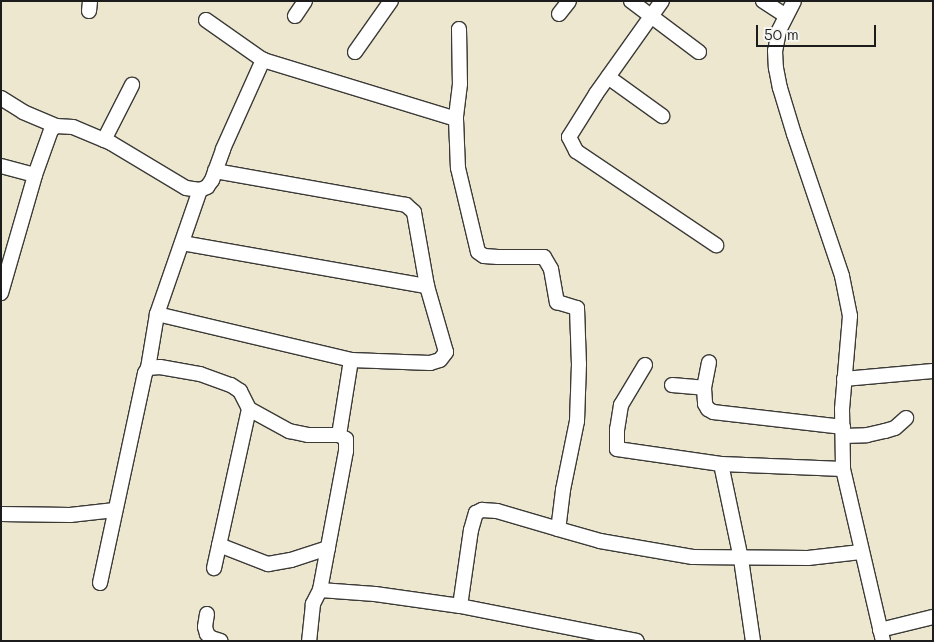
<!DOCTYPE html>
<style>
body{margin:0}
#map{position:relative;width:934px;height:642px;overflow:hidden;background:#ece7ce;font-family:Mali,sans-serif}
div>[style]{position:absolute}
.roads{filter:drop-shadow(1px 0 #3b3a37) drop-shadow(-1px 0 #3b3a37) drop-shadow(0 1px #3b3a37) drop-shadow(0 -1px #3b3a37)}
.minor>*{height:14px;margin:-7px;padding:0 7px;transform-origin:7px;border-radius:7px;background:#fff}
span{translate:-50% -50%;white-space:nowrap;text-align:center;line-height:1.15;-webkit-text-stroke:4px #f6f6f2;paint-order:stroke}
.frame{position:absolute;inset:0;border:2px solid #1c1c1c;pointer-events:none}
.scale{position:absolute;left:756px;top:25px;width:120px;height:22px;box-sizing:border-box;border:2px solid #1c1c1c;border-top:0;padding-left:6px;font-size:15px;line-height:18px;white-space:nowrap;color:#1c1c1c;-webkit-text-stroke:4px #f6f6f2;paint-order:stroke}
</style>
<div id="map">
<div class="roads">
<div class="minor">
<i style="left:631px;top:1px;width:85px;rotate:36.9deg"></i>
<i style="left:662px;top:1px;width:114px;rotate:125.4deg"></i>
<i style="left:596px;top:94px;width:51px;rotate:122.1deg"></i>
<i style="left:569px;top:137px;width:16px;rotate:63deg"></i>
<i style="left:576px;top:151px;width:169px;rotate:33.9deg"></i>
<i style="left:763px;top:1px;width:27px;rotate:33deg"></i>
<i style="left:794px;top:1px;width:34px;rotate:117deg"></i>
<i style="left:779px;top:31px;width:20px;rotate:101deg"></i>
<i style="left:775px;top:51px;width:17px;rotate:87deg"></i>
<i style="left:776px;top:68px;width:20px;rotate:79deg"></i>
<i style="left:780px;top:88px;width:48px;rotate:73.1deg"></i>
<i style="left:794px;top:134px;width:150px;rotate:71.3deg"></i>
<i style="left:842px;top:276px;width:41px;rotate:78.7deg"></i>
<i style="left:850px;top:316px;width:93px;rotate:94.9deg"></i>
<i style="left:842px;top:409px;width:60px;rotate:89deg"></i>
<i style="left:843px;top:469px;width:177px;rotate:76.9deg"></i>
<i style="left:89px;top:11px;width:10px;rotate:-84deg"></i>
<i style="left:559px;top:14px;width:16px;rotate:-52deg"></i>
<i style="left:295px;top:16px;width:18px;rotate:-56deg"></i>
<i style="left:206px;top:20px;width:70px;rotate:35.1deg"></i>
<i style="left:263px;top:60px;width:202px;rotate:17deg"></i>
<i style="left:459px;top:29px;width:55px;rotate:89deg"></i>
<i style="left:460px;top:84px;width:35px;rotate:97deg"></i>
<i style="left:456px;top:119px;width:49px;rotate:87.7deg"></i>
<i style="left:458px;top:168px;width:86px;rotate:76.6deg"></i>
<i style="left:478px;top:252px;width:7px;rotate:34deg"></i>
<i style="left:484px;top:256px;width:14px;rotate:4deg"></i>
<i style="left:498px;top:257px;width:46px"></i>
<i style="left:544px;top:257px;width:14px;rotate:60deg"></i>
<i style="left:551px;top:269px;width:34px;rotate:80deg"></i>
<i style="left:557px;top:302px;width:21px;rotate:17deg"></i>
<i style="left:577px;top:308px;width:56px;rotate:88deg"></i>
<i style="left:579px;top:364px;width:57px;rotate:92deg"></i>
<i style="left:577px;top:421px;width:70px;rotate:101.5deg"></i>
<i style="left:563px;top:490px;width:39px;rotate:97deg"></i>
<i style="left:558px;top:529px;width:44px;rotate:15.9deg"></i>
<i style="left:600px;top:541px;width:94px;rotate:9.8deg"></i>
<i style="left:693px;top:557px;width:115px;rotate:0.5deg"></i>
<i style="left:808px;top:558px;width:53px;rotate:-6.5deg"></i>
<i style="left:355px;top:52px;width:62px;rotate:-54.8deg"></i>
<i style="left:608px;top:77px;width:67px;rotate:35.8deg"></i>
<i style="left:1px;top:98px;width:26px;rotate:32deg"></i>
<i style="left:23px;top:112px;width:36px;rotate:23deg"></i>
<i style="left:104px;top:140px;width:62px;rotate:-63deg"></i>
<i style="left:1px;top:166px;width:35px;rotate:15deg"></i>
<i style="left:182px;top:243px;width:249px;rotate:10deg"></i>
<i style="left:1px;top:293px;width:123px;rotate:-73.9deg"></i>
<i style="left:35px;top:175px;width:48px;rotate:-70.4deg"></i>
<i style="left:51px;top:130px;width:6px;rotate:-39deg"></i>
<i style="left:56px;top:126px;width:17px;rotate:3deg"></i>
<i style="left:73px;top:127px;width:41px;rotate:22.8deg"></i>
<i style="left:111px;top:143px;width:87px;rotate:31deg"></i>
<i style="left:186px;top:188px;width:14px;rotate:8deg"></i>
<i style="left:200px;top:190px;width:8px;rotate:-23deg"></i>
<i style="left:207px;top:187px;width:9px;rotate:-54deg"></i>
<i style="left:212px;top:180px;width:33px;rotate:-70deg"></i>
<i style="left:223px;top:149px;width:98px;rotate:-65.8deg"></i>
<i style="left:157px;top:314px;width:199px;rotate:13.3deg"></i>
<i style="left:351px;top:360px;width:79px;rotate:2.2deg"></i>
<i style="left:430px;top:363px;width:10px;rotate:-17deg"></i>
<i style="left:440px;top:360px;width:10px;rotate:-53deg"></i>
<i style="left:446px;top:352px;width:69px;rotate:-106.1deg"></i>
<i style="left:427px;top:286px;width:75px;rotate:-100deg"></i>
<i style="left:414px;top:212px;width:11px;rotate:-139deg"></i>
<i style="left:406px;top:205px;width:194px;rotate:-169.9deg"></i>
<i style="left:645px;top:365px;width:47px;rotate:121deg"></i>
<i style="left:621px;top:405px;width:24px;rotate:99deg"></i>
<i style="left:617px;top:429px;width:20px;rotate:90deg"></i>
<i style="left:617px;top:449px;width:105px;rotate:8.2deg"></i>
<i style="left:721px;top:464px;width:122px;rotate:2.3deg"></i>
<i style="left:148px;top:368px;width:55px;rotate:-80.5deg"></i>
<i style="left:157px;top:314px;width:131px;rotate:-70.9deg"></i>
<i style="left:844px;top:379px;width:89px;rotate:-5.1deg"></i>
<i style="left:672px;top:385px;width:32px;rotate:5deg"></i>
<i style="left:704px;top:388px;width:16px;rotate:86deg"></i>
<i style="left:705px;top:404px;width:6px;rotate:59deg"></i>
<i style="left:708px;top:409px;width:6px;rotate:31deg"></i>
<i style="left:713px;top:412px;width:131px;rotate:6.6deg"></i>
<i style="left:704px;top:388px;width:26px;rotate:-79deg"></i>
<i style="left:249px;top:409px;width:46px;rotate:28.8deg"></i>
<i style="left:289px;top:431px;width:19px;rotate:12deg"></i>
<i style="left:308px;top:435px;width:31px"></i>
<i style="left:339px;top:435px;width:8px;rotate:30deg"></i>
<i style="left:346px;top:439px;width:12px;rotate:90deg"></i>
<i style="left:346px;top:451px;width:141px;rotate:100.6deg"></i>
<i style="left:320px;top:590px;width:16px;rotate:117deg"></i>
<i style="left:313px;top:604px;width:37px;rotate:96deg"></i>
<i style="left:339px;top:435px;width:76px;rotate:-80.9deg"></i>
<i style="left:843px;top:436px;width:24px;rotate:-2deg"></i>
<i style="left:867px;top:435px;width:18px;rotate:-13deg"></i>
<i style="left:885px;top:431px;width:10px;rotate:-17deg"></i>
<i style="left:895px;top:428px;width:15px;rotate:-42deg"></i>
<i style="left:721px;top:464px;width:97px;rotate:78.1deg"></i>
<i style="left:741px;top:559px;width:83px;rotate:81.7deg"></i>
<i style="left:1px;top:514px;width:69px;rotate:0.8deg"></i>
<i style="left:70px;top:515px;width:45px;rotate:-6.3deg"></i>
<i style="left:219px;top:545px;width:53px;rotate:21.2deg"></i>
<i style="left:268px;top:564px;width:23px;rotate:-10deg"></i>
<i style="left:291px;top:560px;width:39px;rotate:-18deg"></i>
<i style="left:100px;top:583px;width:215px;rotate:-77.9deg"></i>
<i style="left:145px;top:373px;width:6px;rotate:-59deg"></i>
<i style="left:148px;top:368px;width:12px;rotate:-5deg"></i>
<i style="left:160px;top:367px;width:41px;rotate:9.9deg"></i>
<i style="left:200px;top:374px;width:33px;rotate:20deg"></i>
<i style="left:231px;top:385px;width:11px;rotate:34deg"></i>
<i style="left:240px;top:391px;width:20px;rotate:63deg"></i>
<i style="left:249px;top:409px;width:163px;rotate:102.4deg"></i>
<i style="left:320px;top:590px;width:55px;rotate:4.2deg"></i>
<i style="left:375px;top:594px;width:86px;rotate:8deg"></i>
<i style="left:460px;top:606px;width:180px;rotate:11.2deg"></i>
<i style="left:460px;top:606px;width:77px;rotate:-81.8deg"></i>
<i style="left:471px;top:530px;width:18px;rotate:-74deg"></i>
<i style="left:476px;top:513px;width:7px;rotate:-27deg"></i>
<i style="left:482px;top:510px;width:15px;rotate:4deg"></i>
<i style="left:497px;top:511px;width:64px;rotate:16.4deg"></i>
<i style="left:207px;top:614px;width:13px;rotate:99deg"></i>
<i style="left:205px;top:627px;width:7px;rotate:74deg"></i>
<i style="left:207px;top:634px;width:6px;rotate:45deg"></i>
<i style="left:211px;top:638px;width:10px;rotate:17deg"></i>
<i style="left:880px;top:630px;width:55px;rotate:-13.8deg"></i>
</div>
</div>
<div class="frame"></div>
<div class="scale">50 m</div>
</div>
